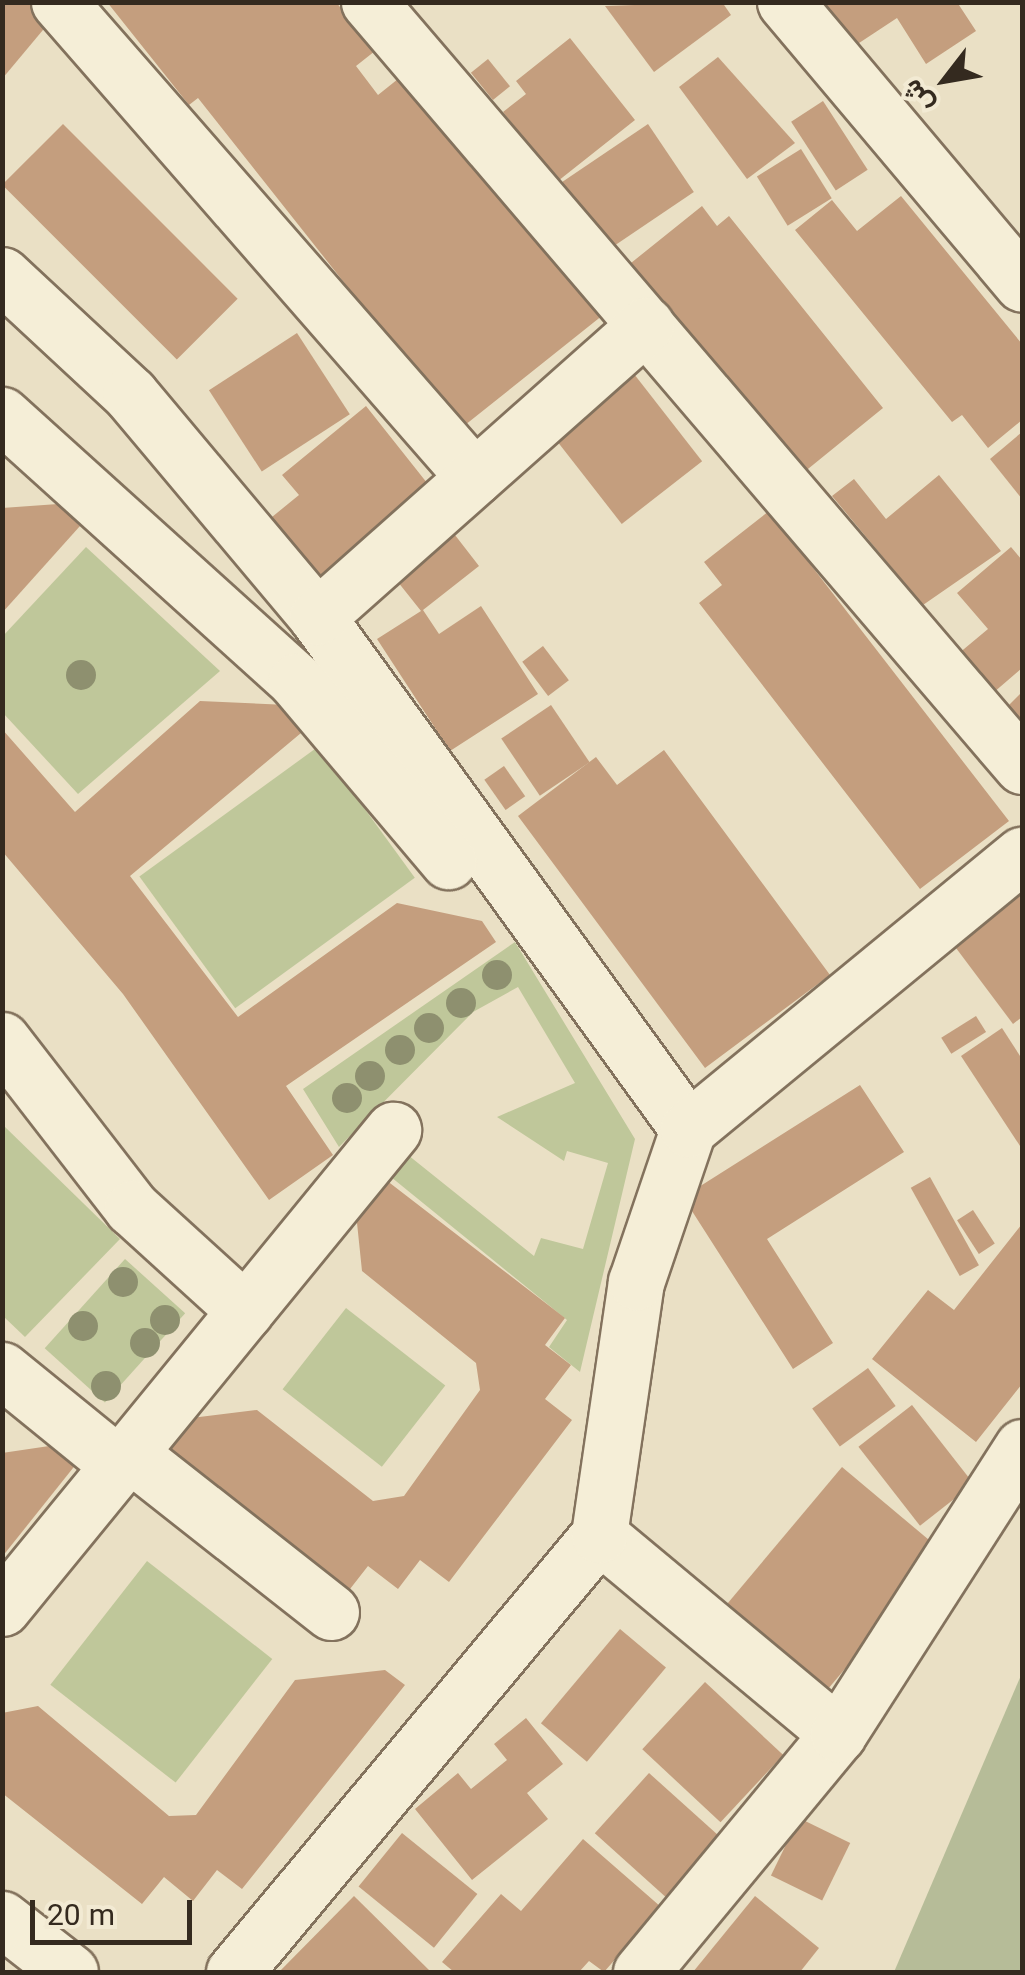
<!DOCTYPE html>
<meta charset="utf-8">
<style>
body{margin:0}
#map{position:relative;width:1025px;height:1975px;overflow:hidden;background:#eae0c5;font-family:Georgia,Vazirmatn,serif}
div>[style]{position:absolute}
.green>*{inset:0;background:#bfc79a;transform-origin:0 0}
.cemetery>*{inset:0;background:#b6bc98}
.building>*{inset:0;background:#c49e7e;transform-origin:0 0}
.roads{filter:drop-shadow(2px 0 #83725d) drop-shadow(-2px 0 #83725d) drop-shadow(0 2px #83725d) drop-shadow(0 -2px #83725d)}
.minor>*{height:55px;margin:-27.5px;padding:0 27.5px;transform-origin:27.5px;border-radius:27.5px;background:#f5eed7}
.trees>*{width:30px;height:30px;margin:-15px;border-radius:50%;background:#8e906f}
span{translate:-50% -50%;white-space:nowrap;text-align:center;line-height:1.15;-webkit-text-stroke:10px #f2ead3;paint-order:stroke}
.frame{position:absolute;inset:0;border:5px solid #342a1f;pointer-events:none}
.north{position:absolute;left:895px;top:30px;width:100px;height:100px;-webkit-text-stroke:8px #f2ead3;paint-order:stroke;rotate:239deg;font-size:28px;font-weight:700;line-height:40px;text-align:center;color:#342a1f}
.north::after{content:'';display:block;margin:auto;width:35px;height:45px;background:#342a1f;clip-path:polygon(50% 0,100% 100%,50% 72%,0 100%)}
.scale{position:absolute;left:30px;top:1900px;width:162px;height:45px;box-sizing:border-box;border:5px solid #342a1f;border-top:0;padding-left:12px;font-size:30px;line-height:35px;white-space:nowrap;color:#342a1f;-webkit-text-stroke:8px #f2ead3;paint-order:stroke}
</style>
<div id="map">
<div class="green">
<i style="clip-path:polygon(86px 547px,220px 671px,78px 794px,3px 713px,2px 637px)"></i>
<i style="left:319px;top:746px;width:163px;height:222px;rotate:54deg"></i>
<i style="clip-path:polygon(515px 942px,635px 1139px,580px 1372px,549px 1347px,567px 1320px,391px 1177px,408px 1155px,534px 1256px,541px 1238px,583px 1249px,608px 1163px,567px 1151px,564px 1161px,497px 1117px,575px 1083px,518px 987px,473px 1012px,339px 1147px,303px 1089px)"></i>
<i style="clip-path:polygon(3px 1125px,120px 1239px,25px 1337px,3px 1316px)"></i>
<i style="left:125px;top:1259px;width:81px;height:120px;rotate:42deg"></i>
<i style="left:346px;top:1308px;width:126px;height:103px;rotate:38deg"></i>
<i style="left:147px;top:1561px;width:159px;height:157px;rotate:38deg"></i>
</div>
<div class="cemetery">
<i style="clip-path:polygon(1022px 1673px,1022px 1972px,894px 1972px)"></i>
</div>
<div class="building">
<i style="clip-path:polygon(2px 2px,47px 2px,58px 12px,2px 79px)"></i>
<i style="clip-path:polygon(107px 2px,336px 2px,375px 51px,356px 66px,378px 95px,408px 71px,608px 311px,460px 429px,198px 98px,189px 105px)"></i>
<i style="clip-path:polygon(722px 2px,731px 15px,654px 72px,605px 6px)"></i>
<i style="clip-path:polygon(825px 2px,957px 2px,976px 31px,926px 64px,897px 18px,853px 47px)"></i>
<i style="clip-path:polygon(570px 38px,635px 120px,558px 181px,503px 112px,526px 94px,516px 81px)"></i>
<i style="clip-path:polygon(718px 57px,795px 143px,747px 179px,679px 87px)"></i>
<i style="left:488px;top:59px;width:35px;height:22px;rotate:51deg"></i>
<i style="left:823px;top:101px;width:82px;height:38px;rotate:57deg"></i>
<i style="left:63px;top:124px;width:247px;height:86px;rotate:45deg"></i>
<i style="left:648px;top:124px;width:82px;height:104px;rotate:56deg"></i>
<i style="left:801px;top:149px;width:58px;height:52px;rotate:58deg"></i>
<i style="clip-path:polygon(901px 196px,1022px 344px,1022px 420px,988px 448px,962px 415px,952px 422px,795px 230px,832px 200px,857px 231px)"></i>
<i style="clip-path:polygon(702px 206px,717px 226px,729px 216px,883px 408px,803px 473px,631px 263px)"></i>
<i style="left:297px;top:333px;width:97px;height:105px;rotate:57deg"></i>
<i style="left:627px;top:365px;width:122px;height:102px;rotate:52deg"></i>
<i style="clip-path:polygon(366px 406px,435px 493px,325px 583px,272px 517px,299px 495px,282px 475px)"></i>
<i style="clip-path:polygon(1022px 432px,1022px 499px,990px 459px)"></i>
<i style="clip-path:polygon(939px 475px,1001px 551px,923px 605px,832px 496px,854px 479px,886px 519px)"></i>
<i style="clip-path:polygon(58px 504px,80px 526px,2px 613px,2px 508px)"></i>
<i style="clip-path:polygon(769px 511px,1009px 821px,920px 889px,699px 603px,722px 585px,704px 562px)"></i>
<i style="clip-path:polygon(448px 526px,479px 566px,423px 610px,439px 634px,481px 606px,538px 694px,450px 751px,377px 639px,421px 611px,390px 572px)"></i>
<i style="clip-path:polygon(1011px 547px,1022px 560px,1022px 668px,993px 693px,958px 654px,988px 629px,957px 593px)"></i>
<i style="left:543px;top:646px;width:43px;height:26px;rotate:53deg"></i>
<i style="clip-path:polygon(1022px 692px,1022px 725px,1006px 708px)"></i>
<i style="clip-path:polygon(200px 701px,288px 705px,307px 728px,130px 876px,238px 1017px,397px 903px,482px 921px,496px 942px,286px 1086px,333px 1155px,269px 1200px,123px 994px,2px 851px,2px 729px,75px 812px)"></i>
<i style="left:551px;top:705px;width:69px;height:60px;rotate:56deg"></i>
<i style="clip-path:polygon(664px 750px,830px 975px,705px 1068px,518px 816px,596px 757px,617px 785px)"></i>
<i style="left:504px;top:766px;width:37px;height:24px;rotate:55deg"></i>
<i style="clip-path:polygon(1022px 892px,1022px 1017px,1013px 1024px,953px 944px)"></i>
<i style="left:976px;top:1016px;width:19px;height:41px;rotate:58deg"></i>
<i style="clip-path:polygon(1002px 1028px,1022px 1059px,1022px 1149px,961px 1056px)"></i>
<i style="clip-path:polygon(860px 1085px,904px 1152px,767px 1239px,833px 1343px,793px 1369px,683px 1197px)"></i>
<i style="clip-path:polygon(373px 1170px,565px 1318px,545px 1345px,571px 1365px,545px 1399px,572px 1420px,449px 1582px,420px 1560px,398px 1589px,368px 1566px,350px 1589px,158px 1442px,175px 1420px,257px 1410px,373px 1501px,404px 1496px,480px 1390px,476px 1363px,362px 1271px,354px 1194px)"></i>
<i style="left:930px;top:1177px;width:101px;height:22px;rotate:61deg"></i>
<i style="left:973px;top:1210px;width:40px;height:19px;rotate:57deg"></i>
<i style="clip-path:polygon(1022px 1224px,1022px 1384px,976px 1442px,872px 1359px,928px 1290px,954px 1310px)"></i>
<i style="left:868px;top:1368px;width:47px;height:69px;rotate:54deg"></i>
<i style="left:912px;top:1405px;width:100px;height:68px;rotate:52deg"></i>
<i style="clip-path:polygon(56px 1445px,77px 1463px,2px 1557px,2px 1453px)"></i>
<i style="left:842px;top:1467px;width:132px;height:184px;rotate:40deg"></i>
<i style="left:620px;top:1629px;width:60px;height:123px;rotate:40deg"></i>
<i style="clip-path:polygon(385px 1670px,405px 1685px,242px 1889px,217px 1870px,193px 1901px,164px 1877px,142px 1904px,2px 1793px,2px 1713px,38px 1706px,169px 1816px,196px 1815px,295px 1680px)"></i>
<i style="left:705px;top:1682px;width:107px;height:92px;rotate:43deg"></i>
<i style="clip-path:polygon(526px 1718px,563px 1764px,527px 1793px,548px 1819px,472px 1880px,415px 1809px,458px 1773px,471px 1789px,507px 1760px,494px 1744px)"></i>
<i style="left:649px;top:1773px;width:98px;height:81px;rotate:42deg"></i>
<i style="left:799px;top:1818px;width:57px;height:64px;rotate:26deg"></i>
<i style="left:402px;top:1833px;width:97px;height:69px;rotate:39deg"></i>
<i style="clip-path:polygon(583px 1839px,661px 1907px,604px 1972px,589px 1961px,579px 1972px,454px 1972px,442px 1962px,501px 1894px,521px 1911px)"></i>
<i style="clip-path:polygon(354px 1896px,431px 1972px,279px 1972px)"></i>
<i style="clip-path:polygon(755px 1896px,819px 1948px,800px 1972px,693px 1972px)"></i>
</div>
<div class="roads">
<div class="minor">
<i style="left:59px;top:2px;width:631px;rotate:48.86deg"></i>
<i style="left:369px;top:2px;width:1005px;rotate:49.48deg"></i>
<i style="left:785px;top:2px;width:368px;rotate:49.9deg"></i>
<i style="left:2px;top:275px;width:175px;rotate:42.9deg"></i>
<i style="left:130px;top:394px;width:291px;rotate:50deg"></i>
<i style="left:317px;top:617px;width:632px;rotate:54.07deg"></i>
<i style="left:2px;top:415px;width:396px;rotate:42.1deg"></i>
<i style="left:296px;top:681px;width:236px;rotate:49.8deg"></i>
<i style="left:317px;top:617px;width:440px;rotate:-41.6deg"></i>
<i style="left:2px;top:1040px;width:212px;rotate:52.3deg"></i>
<i style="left:132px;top:1208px;width:153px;rotate:42.3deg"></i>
<i style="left:2px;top:1370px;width:151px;rotate:39.1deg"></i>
<i style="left:129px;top:1453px;width:257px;rotate:38.2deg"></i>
<i style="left:599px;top:1535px;width:311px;rotate:39.8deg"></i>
<i style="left:2px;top:1608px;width:618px;rotate:-50.72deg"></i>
<i style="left:2px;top:1919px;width:86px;rotate:37.9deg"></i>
<i style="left:234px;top:1972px;width:569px;rotate:-50.13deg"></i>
<i style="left:599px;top:1535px;width:256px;rotate:-81.7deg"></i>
<i style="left:636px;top:1282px;width:162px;rotate:-71.2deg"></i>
<i style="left:688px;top:1129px;width:432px;rotate:-39.4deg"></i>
<i style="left:641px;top:1972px;width:309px;rotate:-50.4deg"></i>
<i style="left:838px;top:1734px;width:341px;rotate:-57.3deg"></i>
</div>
</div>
<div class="trees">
<i style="left:81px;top:675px"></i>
<i style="left:497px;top:975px"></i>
<i style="left:461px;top:1003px"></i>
<i style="left:429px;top:1028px"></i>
<i style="left:400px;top:1050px"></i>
<i style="left:370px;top:1076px"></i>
<i style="left:347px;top:1098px"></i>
<i style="left:123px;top:1282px"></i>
<i style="left:165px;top:1320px"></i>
<i style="left:83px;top:1326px"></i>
<i style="left:145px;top:1343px"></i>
<i style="left:106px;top:1386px"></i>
</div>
<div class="frame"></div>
<div class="north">ش</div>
<div class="scale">20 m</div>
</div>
